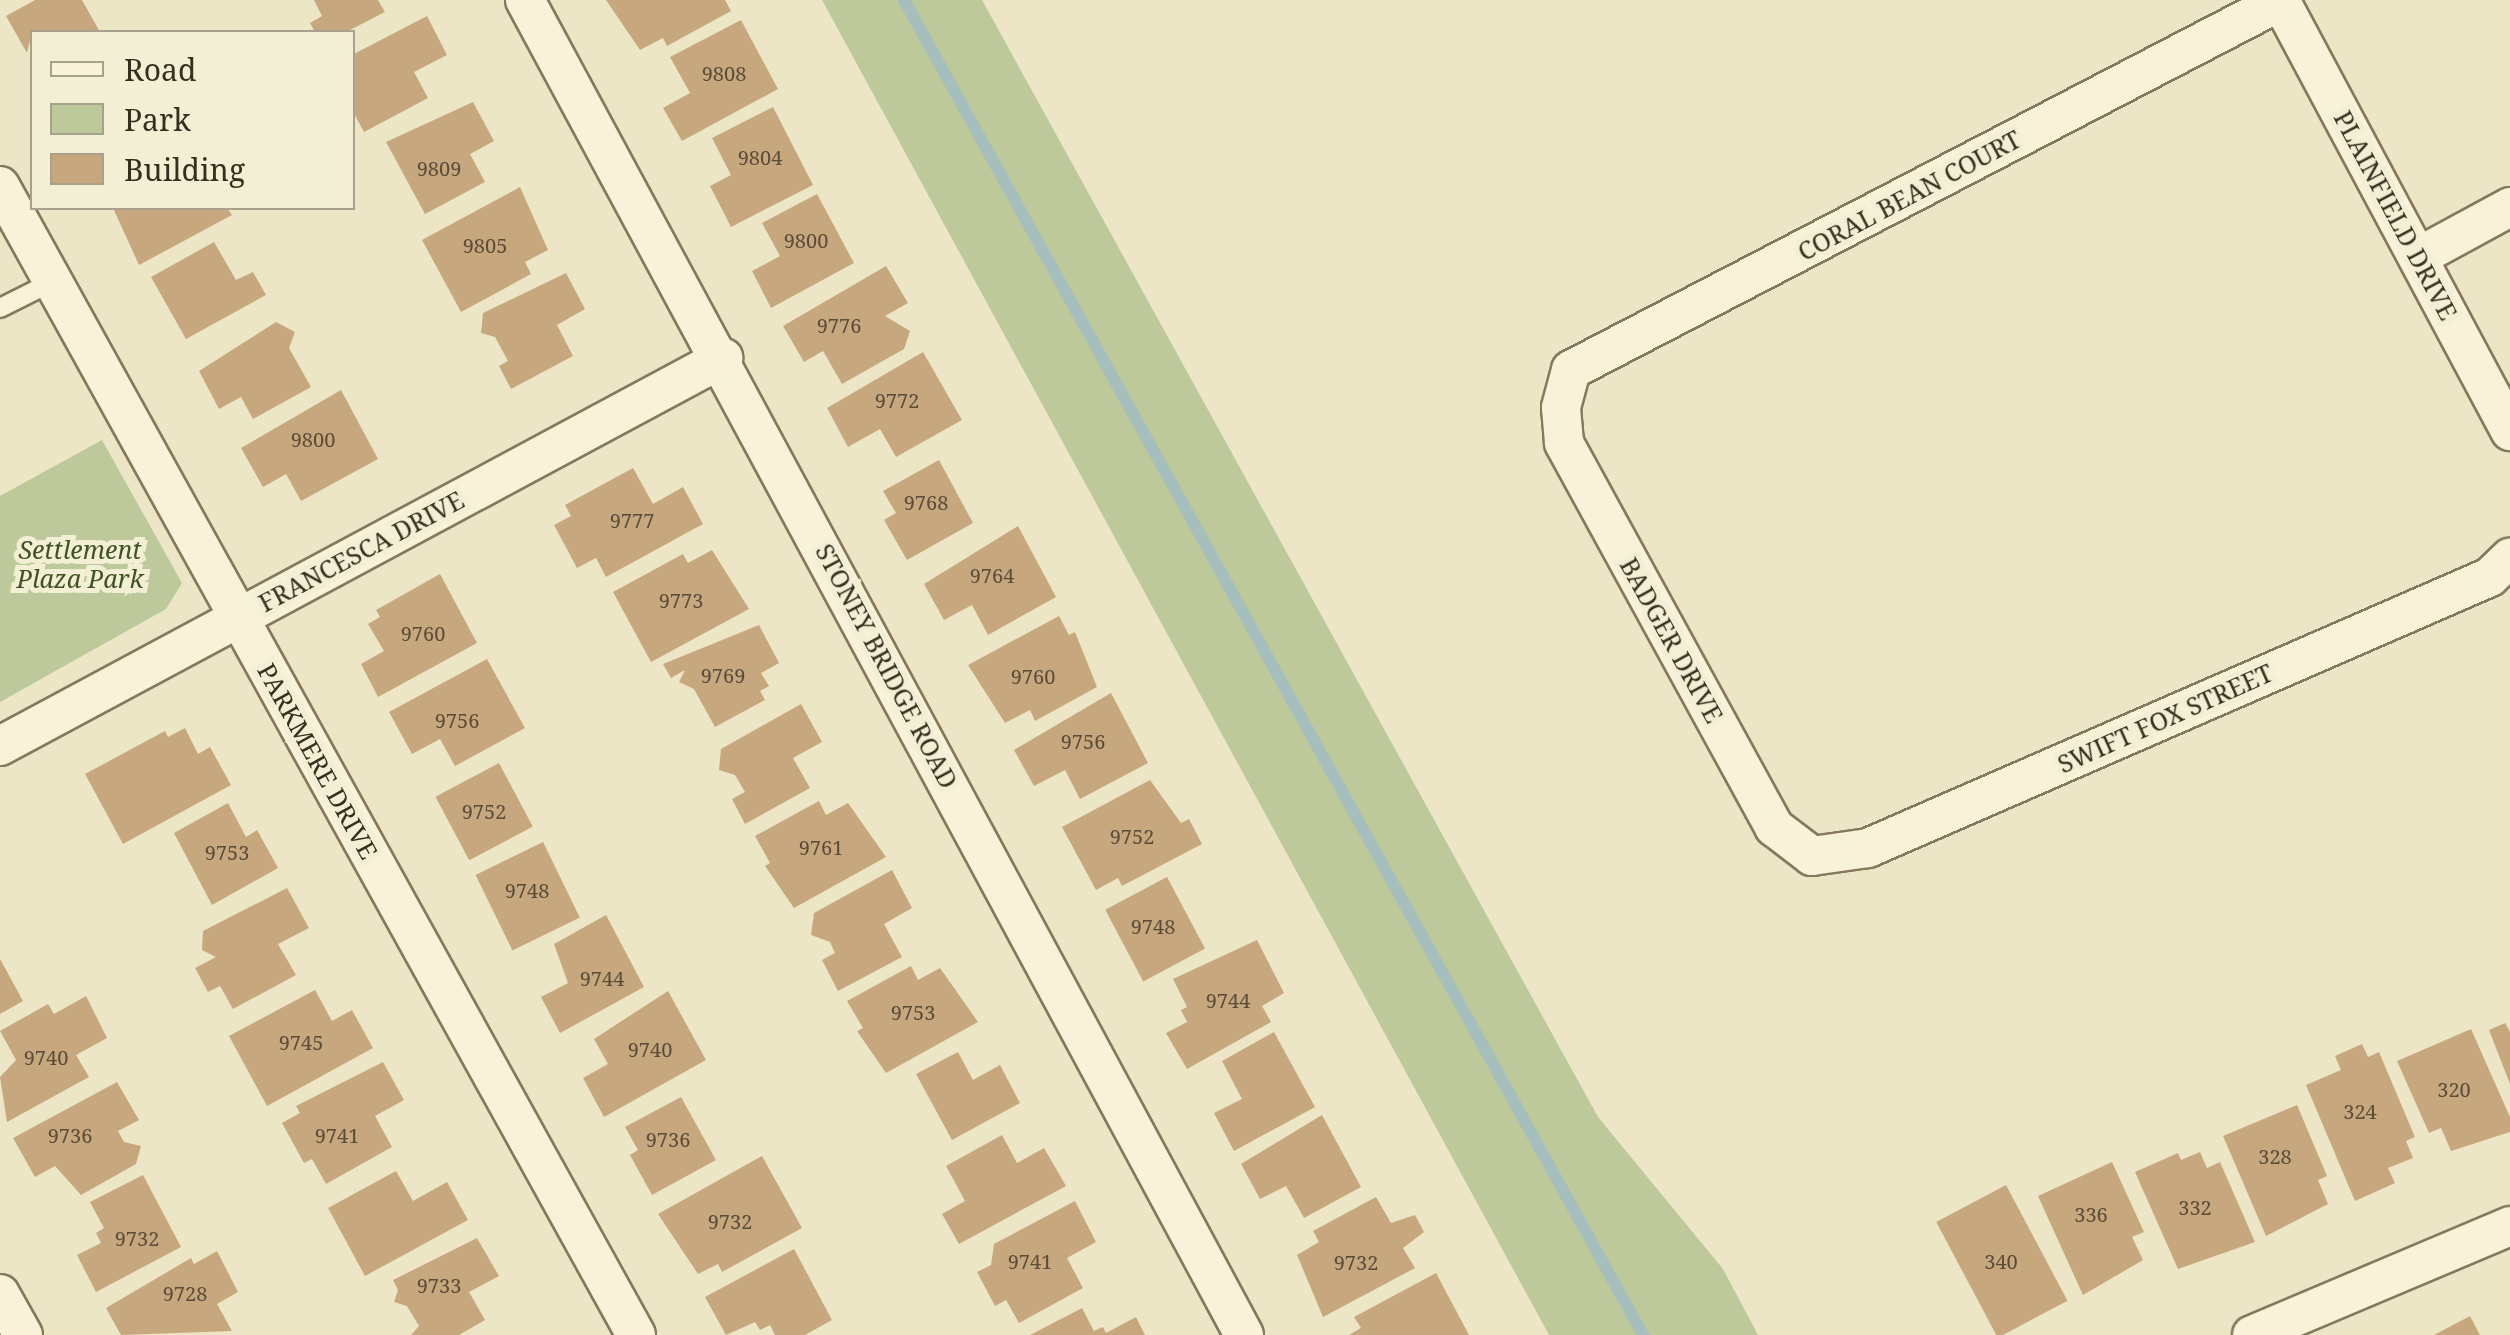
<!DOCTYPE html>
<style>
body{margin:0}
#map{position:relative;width:2510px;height:1335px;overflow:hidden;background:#ece6c6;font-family:"Noto Serif",serif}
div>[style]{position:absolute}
.green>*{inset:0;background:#bdc99a}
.stream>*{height:12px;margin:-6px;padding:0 6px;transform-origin:6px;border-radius:6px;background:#a7bfbc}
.building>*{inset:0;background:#c7a77e;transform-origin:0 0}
.roads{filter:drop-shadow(2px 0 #86785c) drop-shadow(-2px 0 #86785c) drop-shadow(0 2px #86785c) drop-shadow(0 -2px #86785c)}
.service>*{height:18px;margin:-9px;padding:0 9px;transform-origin:9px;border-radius:9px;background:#f7f2d8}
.minor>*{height:38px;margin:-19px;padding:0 19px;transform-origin:19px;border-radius:19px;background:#f7f2d8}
span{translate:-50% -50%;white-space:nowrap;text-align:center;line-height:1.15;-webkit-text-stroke:10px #f3efd5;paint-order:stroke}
.number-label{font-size:20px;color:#5b4c37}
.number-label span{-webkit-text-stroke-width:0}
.street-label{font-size:25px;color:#372e1f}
.park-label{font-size:25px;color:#415227;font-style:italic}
.legend{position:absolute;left:30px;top:30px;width:325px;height:180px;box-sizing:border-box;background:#f3efd5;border:2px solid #a8a28c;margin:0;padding:12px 18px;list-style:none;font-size:30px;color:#372e1f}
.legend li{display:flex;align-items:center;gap:20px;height:50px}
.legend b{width:50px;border:2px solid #a8a28c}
</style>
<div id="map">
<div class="green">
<i style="clip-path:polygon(822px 0,982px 0,1598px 1117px,1723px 1269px,1758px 1335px,1549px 1335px)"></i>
<i style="clip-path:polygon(102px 440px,182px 583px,166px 609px,0 702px,0 496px)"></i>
</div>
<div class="stream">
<i style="left:904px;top:0;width:1526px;rotate:61.03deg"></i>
</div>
<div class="building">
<i style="clip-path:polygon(35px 0,82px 0,100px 32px,32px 32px,27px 53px,6px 16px)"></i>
<i style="clip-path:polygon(314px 0,378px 0,385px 12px,346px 32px,315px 32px,310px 23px,322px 16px)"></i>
<i style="clip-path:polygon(606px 0,725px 0,731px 11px,667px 46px,663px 38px,640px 50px)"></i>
<i style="clip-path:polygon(427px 16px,447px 55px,414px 72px,428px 98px,364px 132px,352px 110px,352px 55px)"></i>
<i style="clip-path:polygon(741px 20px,778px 89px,682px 141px,663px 108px,690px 93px,670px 57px)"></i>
<i style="clip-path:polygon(473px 102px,494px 141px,470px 154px,485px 182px,425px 214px,386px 142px)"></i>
<i style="clip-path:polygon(773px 107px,813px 185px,731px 227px,710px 186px,731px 175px,712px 138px)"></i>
<i style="clip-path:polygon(520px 187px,548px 250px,525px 262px,531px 274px,461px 312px,422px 240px)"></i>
<i style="clip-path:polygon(817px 194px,854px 263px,771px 308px,752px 271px,780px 256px,762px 223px)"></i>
<i style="clip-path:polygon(113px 208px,227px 208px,232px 215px,139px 265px)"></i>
<i style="clip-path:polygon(214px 242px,236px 280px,253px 272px,266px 295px,186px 339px,151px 277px)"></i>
<i style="clip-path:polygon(886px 266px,908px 303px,885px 316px,910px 331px,904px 349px,842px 384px,823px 351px,804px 362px,783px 326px)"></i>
<i style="clip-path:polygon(566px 273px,585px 309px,557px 325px,573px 356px,511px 389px,499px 366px,508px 361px,495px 337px,481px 333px,483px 313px)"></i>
<i style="clip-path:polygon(276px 322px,295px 332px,289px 348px,311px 387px,253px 419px,241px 397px,219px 409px,199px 371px)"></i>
<i style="clip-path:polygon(923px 352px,962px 420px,896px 457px,880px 429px,848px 447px,827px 408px)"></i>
<i style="clip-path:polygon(341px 390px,378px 459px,301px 501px,286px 474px,263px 487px,241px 448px)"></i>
<i style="clip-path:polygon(939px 460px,973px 523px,907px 560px,884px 520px,896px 513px,883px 491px)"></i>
<i style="clip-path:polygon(633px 468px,653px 504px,683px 487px,703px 524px,606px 577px,596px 558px,577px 568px,554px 525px,571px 516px,565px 505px)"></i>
<i style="clip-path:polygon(1018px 526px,1056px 597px,988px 635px,972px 605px,944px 620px,924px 584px)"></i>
<i style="clip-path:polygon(712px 550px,749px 609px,651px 662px,613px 592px,683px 554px,688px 563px)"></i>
<i style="clip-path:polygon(440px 574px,477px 643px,378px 697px,361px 664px,384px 651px,368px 624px,380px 617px,376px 610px)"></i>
<i style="clip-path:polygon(1059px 616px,1069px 635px,1075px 632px,1097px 687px,1035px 721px,1030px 710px,1005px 723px,968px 665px)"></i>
<i style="clip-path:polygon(759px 625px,779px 663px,761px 673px,769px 686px,760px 691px,765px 700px,715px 727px,694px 689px,679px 682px,685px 670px,671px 678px,663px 664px)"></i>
<i style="clip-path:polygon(487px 659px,525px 728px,455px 766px,440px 739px,412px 754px,389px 712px)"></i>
<i style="clip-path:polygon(1111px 693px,1148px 763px,1080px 799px,1065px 770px,1034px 786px,1014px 750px)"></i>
<i style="clip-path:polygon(801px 704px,822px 742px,793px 758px,810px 788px,745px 824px,732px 799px,745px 792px,735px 775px,719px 770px,721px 749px)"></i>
<i style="clip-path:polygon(185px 728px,198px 754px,210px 747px,231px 785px,123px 844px,85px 774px,165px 731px,168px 737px)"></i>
<i style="left:499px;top:763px;width:72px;height:72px;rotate:62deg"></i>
<i style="clip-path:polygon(1150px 780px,1181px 823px,1189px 819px,1202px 844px,1122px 886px,1118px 878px,1096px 890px,1062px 827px)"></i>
<i style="clip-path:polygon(819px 801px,826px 815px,848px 803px,886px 857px,794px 908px,765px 866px,770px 863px,755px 836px)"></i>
<i style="clip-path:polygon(228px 803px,246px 837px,257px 830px,278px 868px,212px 905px,174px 833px)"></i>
<i style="left:543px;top:842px;width:84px;height:75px;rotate:64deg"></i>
<i style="clip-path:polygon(892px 870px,912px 908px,884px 924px,902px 957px,838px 991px,822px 960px,835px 953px,830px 942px,811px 935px,814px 913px)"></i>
<i style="left:1167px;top:877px;width:81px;height:70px;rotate:62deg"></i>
<i style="clip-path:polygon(287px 888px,309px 928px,278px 944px,296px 975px,233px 1009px,220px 986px,208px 992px,195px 968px,216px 957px,202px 950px,203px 931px)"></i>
<i style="clip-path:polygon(606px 915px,644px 987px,560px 1033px,541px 997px,568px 983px,554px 944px)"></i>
<i style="clip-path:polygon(1257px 940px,1284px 993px,1262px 1006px,1271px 1022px,1187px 1069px,1166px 1033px,1187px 1022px,1181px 1010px,1187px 1007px,1173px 979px)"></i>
<i style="clip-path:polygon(0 959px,23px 1001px,0 1014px)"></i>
<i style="clip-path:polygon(911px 966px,918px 980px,940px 968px,978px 1022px,886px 1073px,857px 1031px,863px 1028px,847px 1001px)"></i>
<i style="clip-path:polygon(315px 990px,332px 1021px,352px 1010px,373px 1048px,267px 1106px,229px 1036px)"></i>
<i style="clip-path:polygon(668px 991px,706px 1060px,604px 1117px,583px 1078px,608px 1064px,594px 1039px)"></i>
<i style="clip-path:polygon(86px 996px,107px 1038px,76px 1055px,89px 1077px,7px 1122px,0 1077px,16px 1060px,0 1031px,48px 1004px,54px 1014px)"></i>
<i style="clip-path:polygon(2505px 1023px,2510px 1032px,2510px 1084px,2489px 1030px)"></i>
<i style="clip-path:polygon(2471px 1029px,2510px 1117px,2510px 1132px,2451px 1151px,2441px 1128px,2429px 1133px,2397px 1061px)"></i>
<i style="clip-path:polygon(1274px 1032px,1315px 1107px,1234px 1151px,1214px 1113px,1242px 1099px,1222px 1061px)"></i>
<i style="clip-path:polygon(2362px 1044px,2368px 1057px,2379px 1052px,2415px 1137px,2406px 1141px,2413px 1158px,2388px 1168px,2395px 1183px,2355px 1201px,2306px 1085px,2341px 1070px,2335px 1056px)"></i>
<i style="clip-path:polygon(958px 1052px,973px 1080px,1000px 1065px,1020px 1103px,952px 1140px,916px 1074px)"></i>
<i style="clip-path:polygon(383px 1062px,404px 1100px,375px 1116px,392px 1147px,326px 1184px,312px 1159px,304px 1163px,282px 1123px,300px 1113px,296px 1106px)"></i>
<i style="clip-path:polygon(117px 1082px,139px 1120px,118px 1131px,124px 1142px,141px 1146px,136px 1164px,81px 1195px,55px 1166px,35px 1177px,13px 1138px)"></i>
<i style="clip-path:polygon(681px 1097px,716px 1160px,652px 1195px,630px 1155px,638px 1150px,625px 1127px)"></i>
<i style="clip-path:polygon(2297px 1105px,2327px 1176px,2318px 1180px,2328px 1204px,2266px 1236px,2223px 1136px)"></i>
<i style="clip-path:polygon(1322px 1115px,1361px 1187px,1304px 1218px,1286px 1186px,1260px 1199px,1241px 1164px)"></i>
<i style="clip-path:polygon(1002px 1135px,1017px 1163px,1044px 1148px,1066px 1186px,959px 1244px,942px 1214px,965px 1201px,946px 1166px)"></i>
<i style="clip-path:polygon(2200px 1152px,2207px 1168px,2220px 1162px,2255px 1242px,2178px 1269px,2135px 1172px,2178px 1153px,2181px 1160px)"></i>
<i style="clip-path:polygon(762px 1156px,802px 1228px,722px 1272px,718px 1264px,698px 1274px,658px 1214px)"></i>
<i style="clip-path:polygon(2112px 1162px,2144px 1232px,2132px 1237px,2143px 1260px,2083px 1295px,2038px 1196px)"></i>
<i style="clip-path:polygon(396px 1171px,413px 1201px,447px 1182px,468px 1220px,365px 1276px,328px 1208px)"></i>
<i style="clip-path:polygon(143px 1175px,181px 1247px,96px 1292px,77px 1255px,101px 1243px,96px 1233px,104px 1228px,90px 1202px)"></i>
<i style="left:2006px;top:1185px;width:131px;height:79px;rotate:62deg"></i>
<i style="clip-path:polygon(1376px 1197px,1391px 1223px,1415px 1215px,1424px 1232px,1403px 1248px,1415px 1268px,1323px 1317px,1297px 1255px,1319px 1242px,1313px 1231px)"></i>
<i style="clip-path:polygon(1075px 1201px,1096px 1242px,1067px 1258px,1083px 1288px,1019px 1323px,1006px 1300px,995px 1306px,977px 1272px,991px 1265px,994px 1244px)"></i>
<i style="clip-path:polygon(477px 1238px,499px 1276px,469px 1292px,485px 1320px,459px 1335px,411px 1335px,419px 1326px,407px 1306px,394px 1302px,398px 1290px,393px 1280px)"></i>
<i style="clip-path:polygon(794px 1249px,832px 1320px,805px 1335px,775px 1335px,770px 1325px,760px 1330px,755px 1322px,726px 1335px,705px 1297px)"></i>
<i style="clip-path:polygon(217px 1251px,238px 1292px,217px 1304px,232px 1331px,121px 1335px,106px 1308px,191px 1258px,194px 1264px)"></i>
<i style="clip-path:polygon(1436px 1273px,1469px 1335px,1349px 1335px,1361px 1328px,1354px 1317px)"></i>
<i style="clip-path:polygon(1082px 1308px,1094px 1331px,1103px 1327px,1106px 1333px,1136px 1317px,1145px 1335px,1030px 1335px)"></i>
<i style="clip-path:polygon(2470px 1316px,2480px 1335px,2434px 1335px)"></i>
</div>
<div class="roads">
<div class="service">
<i style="left:0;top:308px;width:58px;rotate:-26.6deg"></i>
</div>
<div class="minor">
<i style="left:525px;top:0;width:1516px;rotate:61.69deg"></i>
<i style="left:2280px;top:0;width:489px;rotate:61.9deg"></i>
<i style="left:2281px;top:1px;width:800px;rotate:152.54deg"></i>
<i style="left:1571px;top:370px;width:39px;rotate:105deg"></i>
<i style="left:1561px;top:408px;width:35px;rotate:85deg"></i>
<i style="left:1564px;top:443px;width:438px;rotate:61.3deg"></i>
<i style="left:1774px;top:827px;width:48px;rotate:37.3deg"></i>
<i style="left:1812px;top:856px;width:57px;rotate:-8.1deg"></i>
<i style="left:1868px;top:848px;width:678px;rotate:-23.54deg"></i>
<i style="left:2490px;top:577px;width:28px;rotate:-44deg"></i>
<i style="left:0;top:186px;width:1313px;rotate:61.03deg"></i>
<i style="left:2418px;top:257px;width:105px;rotate:-28.5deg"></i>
<i style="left:0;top:746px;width:821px;rotate:-28.22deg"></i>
<i style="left:0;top:1294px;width:47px;rotate:60.7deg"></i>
<i style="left:2252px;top:1335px;width:280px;rotate:-22.9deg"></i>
</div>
</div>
<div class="number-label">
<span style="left:724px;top:73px">9808</span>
<span style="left:760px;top:157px">9804</span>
<span style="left:439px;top:168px">9809</span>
<span style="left:806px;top:240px">9800</span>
<span style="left:485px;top:245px">9805</span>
<span style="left:839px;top:325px">9776</span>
<span style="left:897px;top:400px">9772</span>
<span style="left:313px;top:439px">9800</span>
<span style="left:926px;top:502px">9768</span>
<span style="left:632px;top:520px">9777</span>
<span style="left:992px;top:575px">9764</span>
<span style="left:681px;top:600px">9773</span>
<span style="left:423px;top:633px">9760</span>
<span style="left:723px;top:675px">9769</span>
<span style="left:1033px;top:676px">9760</span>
<span style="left:457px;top:720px">9756</span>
<span style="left:1083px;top:741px">9756</span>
<span style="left:484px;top:811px">9752</span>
<span style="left:1132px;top:836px">9752</span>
<span style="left:821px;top:847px">9761</span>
<span style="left:227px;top:852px">9753</span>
<span style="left:527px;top:890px">9748</span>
<span style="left:1153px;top:926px">9748</span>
<span style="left:602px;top:978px">9744</span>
<span style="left:1228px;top:1000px">9744</span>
<span style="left:913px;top:1012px">9753</span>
<span style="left:301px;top:1042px">9745</span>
<span style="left:650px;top:1049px">9740</span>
<span style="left:46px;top:1057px">9740</span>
<span style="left:2454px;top:1089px">320</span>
<span style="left:2360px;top:1111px">324</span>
<span style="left:70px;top:1135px">9736</span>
<span style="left:337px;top:1135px">9741</span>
<span style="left:668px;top:1139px">9736</span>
<span style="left:2275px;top:1156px">328</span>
<span style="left:2195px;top:1207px">332</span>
<span style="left:2091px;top:1214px">336</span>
<span style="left:730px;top:1221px">9732</span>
<span style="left:137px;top:1238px">9732</span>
<span style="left:1030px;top:1261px">9741</span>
<span style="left:2001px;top:1261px">340</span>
<span style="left:1356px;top:1262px">9732</span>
<span style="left:439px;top:1285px">9733</span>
<span style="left:185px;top:1293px">9728</span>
</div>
<div class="street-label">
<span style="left:1909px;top:195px;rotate:-28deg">CORAL BEAN COURT</span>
<span style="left:2396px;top:215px;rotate:62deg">PLAINFIELD DRIVE</span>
<span style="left:361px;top:551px;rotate:-28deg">FRANCESCA DRIVE</span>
<span style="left:1672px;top:640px;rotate:61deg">BADGER DRIVE</span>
<span style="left:887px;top:666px;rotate:62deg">STONEY BRIDGE ROAD</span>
<span style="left:2165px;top:718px;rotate:-24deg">SWIFT FOX STREET</span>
<span style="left:318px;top:761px;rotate:61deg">PARKMERE DRIVE</span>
</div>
<div class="park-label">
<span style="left:80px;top:564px">Settlement<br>Plaza Park</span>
</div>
<ul class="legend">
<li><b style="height:12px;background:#f7f2d8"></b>Road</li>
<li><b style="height:28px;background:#bdc99a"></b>Park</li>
<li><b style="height:28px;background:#c7a77e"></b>Building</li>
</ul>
</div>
